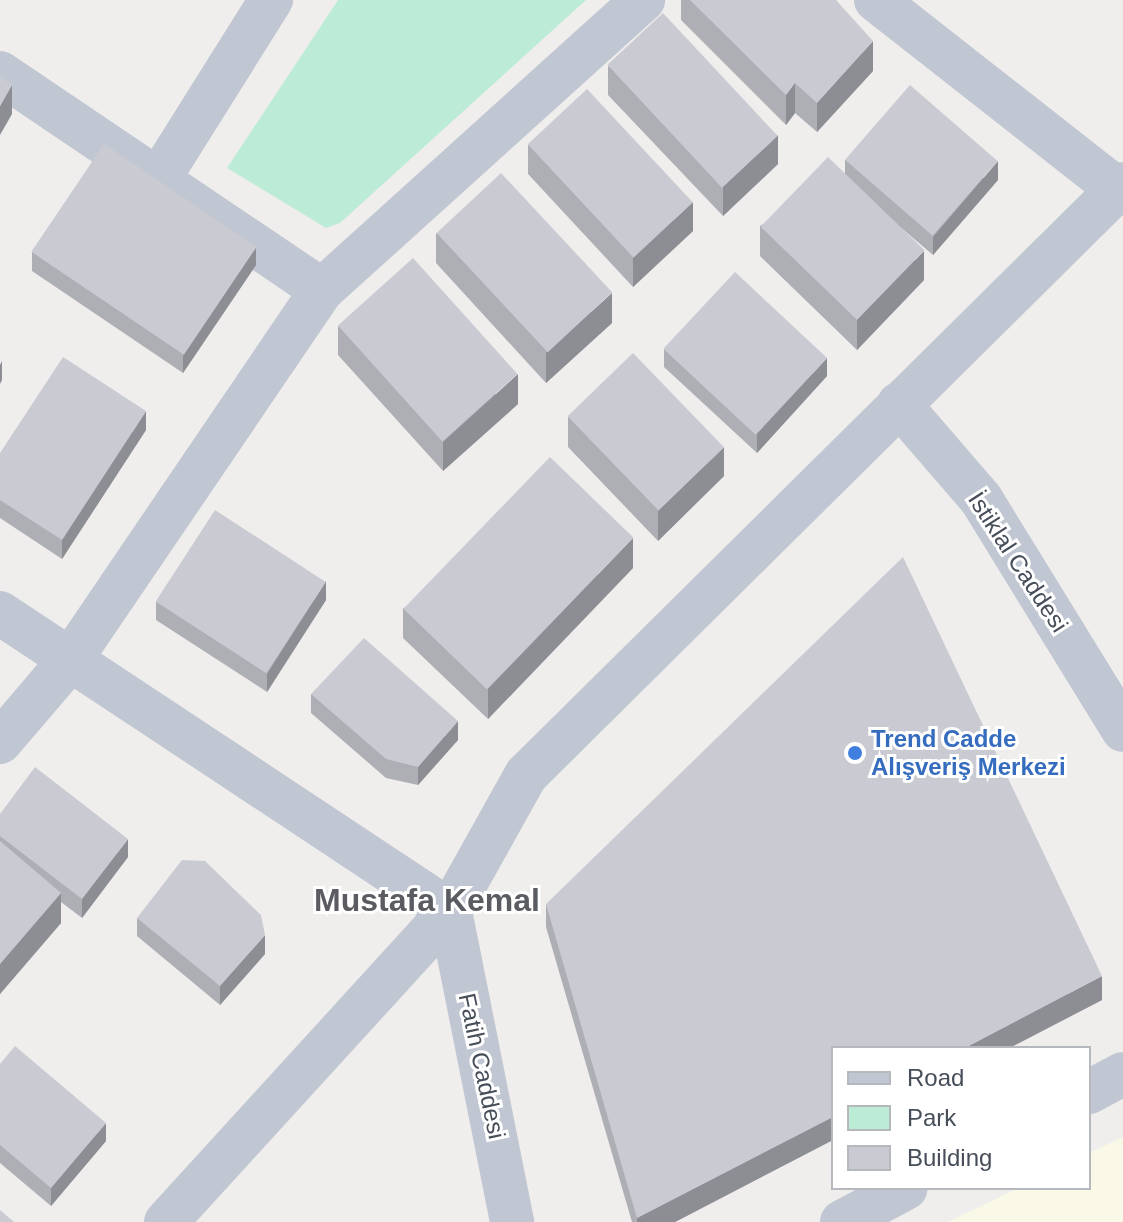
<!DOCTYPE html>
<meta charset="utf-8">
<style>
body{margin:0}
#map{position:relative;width:1123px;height:1222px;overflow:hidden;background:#f0eded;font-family:Arial,sans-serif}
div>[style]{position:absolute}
.commercial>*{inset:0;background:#faf8e6}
.green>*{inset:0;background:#bdecd6}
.minor>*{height:44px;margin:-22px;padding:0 22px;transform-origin:22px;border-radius:22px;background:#c1c7d2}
.tertiary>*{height:44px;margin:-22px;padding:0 22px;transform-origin:22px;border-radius:22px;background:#c1c7d2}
.wall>*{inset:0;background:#aeafb5}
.shaded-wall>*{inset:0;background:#8d8e93}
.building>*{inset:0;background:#cacbd2;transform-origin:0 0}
.dots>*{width:22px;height:22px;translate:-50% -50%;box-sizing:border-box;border:4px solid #fff;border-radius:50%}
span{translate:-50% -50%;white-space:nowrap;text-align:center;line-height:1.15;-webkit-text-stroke:6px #fff;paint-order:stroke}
.street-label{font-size:24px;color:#464e59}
.shop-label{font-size:24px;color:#366cbe;font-weight:700}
.left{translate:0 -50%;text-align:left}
.district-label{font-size:32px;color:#5a5c62;font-weight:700}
.legend{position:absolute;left:831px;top:1046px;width:260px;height:144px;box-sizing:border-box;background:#fff;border:2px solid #b5b8bd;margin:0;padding:10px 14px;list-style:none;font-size:24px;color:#464e59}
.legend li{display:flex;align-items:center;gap:16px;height:40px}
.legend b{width:40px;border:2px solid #b5b8bd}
</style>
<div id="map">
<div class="commercial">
<i style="clip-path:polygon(1123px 1137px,1123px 1222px,948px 1222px,1018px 1188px,1089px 1188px,1089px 1153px)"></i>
</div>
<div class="green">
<i style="clip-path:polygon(338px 0,586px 0,340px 223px,326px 228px,227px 168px)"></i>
</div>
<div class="minor">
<i style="left:876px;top:0;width:306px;rotate:38.1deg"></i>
<i style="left:0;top:73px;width:388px;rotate:34deg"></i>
<i style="left:158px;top:180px;width:213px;rotate:-57.9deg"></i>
<i style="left:0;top:613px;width:540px;rotate:33.51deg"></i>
<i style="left:0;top:742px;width:109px;rotate:-49.5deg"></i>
<i style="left:71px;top:659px;width:446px;rotate:-55.8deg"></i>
<i style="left:322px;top:290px;width:433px;rotate:-42.1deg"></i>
<i style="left:1089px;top:1092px;width:38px;rotate:-28deg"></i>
<i style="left:166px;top:1222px;width:421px;rotate:-47.6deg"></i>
<i style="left:450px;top:911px;width:156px;rotate:-60.8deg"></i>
<i style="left:526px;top:775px;width:840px;rotate:-44.71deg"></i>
<i style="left:842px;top:1222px;width:72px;rotate:-28deg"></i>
</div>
<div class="tertiary">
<i style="left:899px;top:404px;width:125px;rotate:49.2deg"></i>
<i style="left:981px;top:499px;width:271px;rotate:58.4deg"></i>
<i style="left:450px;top:911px;width:317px;rotate:78.7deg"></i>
</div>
<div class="wall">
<i style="clip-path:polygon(681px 0,836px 0,873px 71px,817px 132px,795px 113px,786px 125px,681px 20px)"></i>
<i style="clip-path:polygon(608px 66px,778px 164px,723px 216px,608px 95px)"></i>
<i style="clip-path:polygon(528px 145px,693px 231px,633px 287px,528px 174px)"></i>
<i style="clip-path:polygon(845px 160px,998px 180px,933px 255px,899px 226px,924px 280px,857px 350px,760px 256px,760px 226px,845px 173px)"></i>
<i style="clip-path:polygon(436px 233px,612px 323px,546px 383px,436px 263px)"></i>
<i style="clip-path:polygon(32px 252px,256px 265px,183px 373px,32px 271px)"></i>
<i style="clip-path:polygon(338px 326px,518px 404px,443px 471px,338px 355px)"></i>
<i style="clip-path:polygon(664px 349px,827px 376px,757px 453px,664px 367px)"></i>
<i style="clip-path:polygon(568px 417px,724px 476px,658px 541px,568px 447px)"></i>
<i style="clip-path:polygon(146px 430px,62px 559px,0 518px,0 453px)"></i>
<i style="clip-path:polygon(633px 568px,488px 719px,403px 638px,403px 608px)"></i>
<i style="clip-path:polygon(326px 600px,267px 692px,156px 620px,156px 602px)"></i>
<i style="clip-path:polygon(311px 694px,458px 740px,418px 785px,386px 778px,311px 713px)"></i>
<i style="clip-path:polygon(0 814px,128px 857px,82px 918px,61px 902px,61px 923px,0 994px)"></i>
<i style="clip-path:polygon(546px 904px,1102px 1000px,675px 1222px,632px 1222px,546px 927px)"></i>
<i style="clip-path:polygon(137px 918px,265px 954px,220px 1005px,137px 936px)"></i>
<i style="clip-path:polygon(0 1064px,106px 1141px,51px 1206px,0 1163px)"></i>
</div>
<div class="shaded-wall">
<i style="clip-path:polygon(873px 41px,873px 71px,817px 132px,817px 103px)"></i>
<i style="clip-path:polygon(795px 83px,795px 113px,786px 125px,786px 95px)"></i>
<i style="clip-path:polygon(12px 85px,12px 114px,0 135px,0 106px)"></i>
<i style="clip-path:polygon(778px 135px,778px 164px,723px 216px,723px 187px)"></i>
<i style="clip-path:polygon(998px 161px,998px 180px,933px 255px,933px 237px)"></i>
<i style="clip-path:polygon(693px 202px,693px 231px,633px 287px,633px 258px)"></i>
<i style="clip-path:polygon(256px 247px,256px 265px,183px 373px,183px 355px)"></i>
<i style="clip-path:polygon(924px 251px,924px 280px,857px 350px,857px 320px)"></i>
<i style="clip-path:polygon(612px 293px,612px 323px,546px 383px,546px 353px)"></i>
<i style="clip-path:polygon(827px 358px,827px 376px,757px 453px,757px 434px)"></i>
<i style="clip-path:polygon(2px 361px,2px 380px,0 384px,0 365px)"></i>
<i style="clip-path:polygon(518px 374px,518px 404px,443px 471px,443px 442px)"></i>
<i style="clip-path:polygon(146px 411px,146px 430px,62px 559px,62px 540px)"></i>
<i style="clip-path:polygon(724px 447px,724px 476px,658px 541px,658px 511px)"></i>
<i style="clip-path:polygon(633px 538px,633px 568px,488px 719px,488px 689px)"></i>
<i style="clip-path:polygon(326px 581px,326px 600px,267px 692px,267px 674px)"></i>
<i style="clip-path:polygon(458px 721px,458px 740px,418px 785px,418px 767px)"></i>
<i style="clip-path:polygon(128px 839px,128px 857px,82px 918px,82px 899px)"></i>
<i style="clip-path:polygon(61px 893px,61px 923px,0 994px,0 964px)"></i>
<i style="clip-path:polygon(265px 935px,265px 954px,220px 1005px,220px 986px)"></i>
<i style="clip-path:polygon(1102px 976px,1102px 1000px,1009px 1048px,965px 1048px)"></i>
<i style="clip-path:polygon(833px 1117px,833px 1140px,675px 1222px,637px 1222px,637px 1218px)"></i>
<i style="clip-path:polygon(106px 1123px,106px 1141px,51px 1206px,51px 1188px)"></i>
</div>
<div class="building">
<i style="clip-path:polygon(690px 0,836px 0,873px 41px,817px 103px,795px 83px,786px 95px)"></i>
<i style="left:663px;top:13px;width:168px;height:76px;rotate:47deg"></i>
<i style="clip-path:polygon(0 77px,12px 85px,0 106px)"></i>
<i style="left:910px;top:85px;width:116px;height:99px;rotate:41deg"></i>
<i style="left:587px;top:89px;width:155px;height:81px;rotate:47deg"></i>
<i style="left:104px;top:144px;width:184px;height:130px;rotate:34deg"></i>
<i style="left:828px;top:157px;width:134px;height:97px;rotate:44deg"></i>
<i style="left:501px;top:173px;width:163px;height:88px;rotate:47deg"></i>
<i style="left:413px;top:258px;width:156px;height:101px;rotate:48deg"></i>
<i style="left:735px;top:272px;width:126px;height:105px;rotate:43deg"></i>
<i style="left:633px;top:353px;width:131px;height:91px;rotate:46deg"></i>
<i style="clip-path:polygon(63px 357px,146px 411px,62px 540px,0 500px,0 453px)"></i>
<i style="left:550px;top:457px;width:116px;height:211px;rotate:44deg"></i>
<i style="left:215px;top:510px;width:132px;height:109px;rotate:33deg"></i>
<i style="clip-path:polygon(903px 557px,1102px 976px,965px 1048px,833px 1048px,833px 1117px,637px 1218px,546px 904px)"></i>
<i style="clip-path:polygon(364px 638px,458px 721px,418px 767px,386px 759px,311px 694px)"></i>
<i style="clip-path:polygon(35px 767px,128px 839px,82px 899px,0 836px,0 814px)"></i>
<i style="clip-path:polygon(0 841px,61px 893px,0 964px)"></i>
<i style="clip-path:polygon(182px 860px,205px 861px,261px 915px,265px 935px,220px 986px,137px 918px)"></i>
<i style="clip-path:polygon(15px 1046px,106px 1123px,51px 1188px,0 1145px,0 1064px)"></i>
<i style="clip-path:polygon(0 1210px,14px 1222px,0 1222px)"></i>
</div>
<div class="dots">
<i style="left:855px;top:753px;background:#3f7fe0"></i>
</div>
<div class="street-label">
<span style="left:1018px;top:562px;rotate:57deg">İstiklal Caddesi</span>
<span style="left:482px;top:1066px;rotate:78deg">Fatih Caddesi</span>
</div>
<div class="shop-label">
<span class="left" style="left:871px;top:753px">Trend Cadde<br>Alışveriş Merkezi</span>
</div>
<div class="district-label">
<span style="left:427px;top:900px">Mustafa Kemal</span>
</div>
<ul class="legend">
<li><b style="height:10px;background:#c1c7d2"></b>Road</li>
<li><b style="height:22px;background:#bdecd6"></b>Park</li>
<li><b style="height:22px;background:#cacbd2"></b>Building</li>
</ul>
</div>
